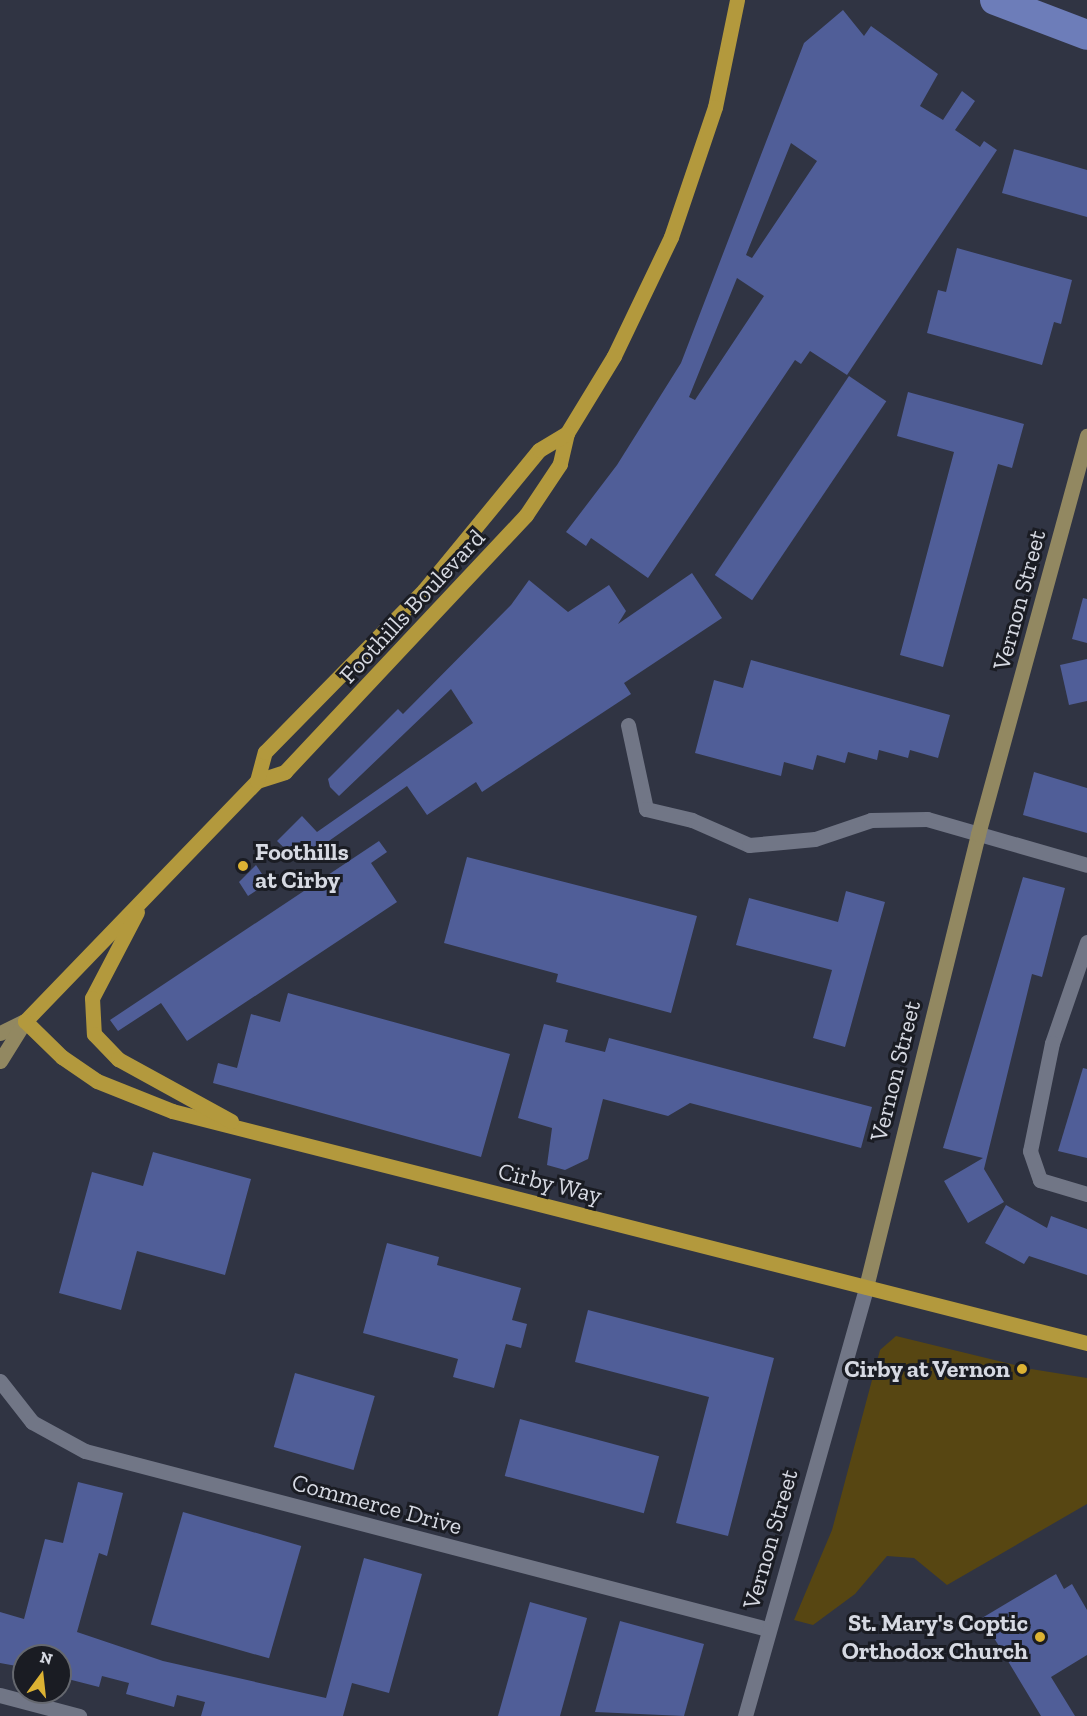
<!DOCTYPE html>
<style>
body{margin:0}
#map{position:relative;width:1087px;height:1716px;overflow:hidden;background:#303443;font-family:"Zilla Slab",serif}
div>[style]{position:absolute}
.green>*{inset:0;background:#574612}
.river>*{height:30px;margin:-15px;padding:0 15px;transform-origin:15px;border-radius:15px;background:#6d7db9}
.building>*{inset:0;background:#505e98;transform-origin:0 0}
.minor>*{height:15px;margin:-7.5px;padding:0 7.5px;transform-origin:7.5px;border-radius:7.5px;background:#717686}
.tertiary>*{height:15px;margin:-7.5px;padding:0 7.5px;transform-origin:7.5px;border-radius:7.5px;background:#717686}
.secondary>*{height:15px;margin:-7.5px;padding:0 7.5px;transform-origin:7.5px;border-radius:7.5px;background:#928861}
.primary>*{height:15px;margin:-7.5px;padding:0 7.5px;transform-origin:7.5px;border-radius:7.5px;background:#b3993d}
.dots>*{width:16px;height:16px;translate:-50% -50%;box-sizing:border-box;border:3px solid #1a1c23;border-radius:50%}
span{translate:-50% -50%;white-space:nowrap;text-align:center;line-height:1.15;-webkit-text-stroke:6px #1a1c23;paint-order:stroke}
.street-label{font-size:24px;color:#d6d9e2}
.poi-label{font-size:24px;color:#d6d9e2;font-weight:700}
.left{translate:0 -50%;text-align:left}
.right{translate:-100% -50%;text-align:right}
.north{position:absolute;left:12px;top:1644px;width:60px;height:60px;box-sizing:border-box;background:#1a1c23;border:2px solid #65686f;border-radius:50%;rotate:15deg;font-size:16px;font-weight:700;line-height:24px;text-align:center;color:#d6d9e2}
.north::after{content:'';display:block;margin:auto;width:21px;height:27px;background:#dcb233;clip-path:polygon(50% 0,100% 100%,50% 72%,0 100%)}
</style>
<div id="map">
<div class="green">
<i style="clip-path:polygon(896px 1336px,1019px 1366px,1017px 1371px,1027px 1373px,1031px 1369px,1087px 1378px,1087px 1504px,947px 1585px,914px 1558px,887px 1556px,855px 1594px,813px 1625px,794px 1620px,832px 1530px,880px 1350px)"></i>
</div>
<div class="river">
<i style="left:995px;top:0;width:98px;rotate:20.8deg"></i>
</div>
<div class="building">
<i style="clip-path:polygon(evenodd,843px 10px,864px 36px,871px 26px,938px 74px,920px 106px,943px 120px,962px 91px,975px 101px,955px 130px,980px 147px,984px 141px,997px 150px,847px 375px,810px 351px,801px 364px,795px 360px,648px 578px,591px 538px,586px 546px,566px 532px,617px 465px,681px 363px,804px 43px,843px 10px,791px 143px,817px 161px,752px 258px,746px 255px,791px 143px,843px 10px,737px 278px,764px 296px,695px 400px,689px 397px,737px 278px)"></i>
<i style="clip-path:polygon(1014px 149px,1087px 170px,1087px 217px,1002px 193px)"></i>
<i style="clip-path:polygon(957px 248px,1072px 280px,1061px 324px,1054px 322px,1042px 365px,927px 333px,938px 290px,946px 292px)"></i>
<i style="left:849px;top:376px;width:45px;height:240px;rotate:34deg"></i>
<i style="clip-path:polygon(908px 392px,1024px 424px,1012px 468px,998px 464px,943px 667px,900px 655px,954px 452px,897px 436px)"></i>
<i style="clip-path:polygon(692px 573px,722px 618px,624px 683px,631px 694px,482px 792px,476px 782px,427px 815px,407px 786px,299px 862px,277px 841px,302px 816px,317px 832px,473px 723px,451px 689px,339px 796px,330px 787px,328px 779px,398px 709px,403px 714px,511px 605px,529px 580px,568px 612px,609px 585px,626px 611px,618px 624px)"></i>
<i style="clip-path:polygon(1083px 598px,1087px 599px,1087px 643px,1072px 639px)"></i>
<i style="clip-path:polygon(1087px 659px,1087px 701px,1069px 705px,1060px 665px)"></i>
<i style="clip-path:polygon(751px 660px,950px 715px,938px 758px,910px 750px,908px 758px,879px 750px,877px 760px,848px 752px,845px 763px,817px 755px,813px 770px,784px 762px,781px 776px,695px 753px,714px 680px,743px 688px)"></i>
<i style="clip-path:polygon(1034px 772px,1087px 788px,1087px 833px,1023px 815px)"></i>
<i style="clip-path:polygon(379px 841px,387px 852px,371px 863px,397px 902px,187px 1041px,161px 1003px,118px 1031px,110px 1020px)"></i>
<i style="clip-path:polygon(467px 857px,697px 916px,671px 1013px,556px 982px,558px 974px,444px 943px)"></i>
<i style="clip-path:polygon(256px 865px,268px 883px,248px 896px,239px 882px)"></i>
<i style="clip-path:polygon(1023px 877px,1065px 888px,1042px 977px,1032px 974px,984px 1169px,1004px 1202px,968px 1223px,944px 1181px,983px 1158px,943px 1148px)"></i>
<i style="clip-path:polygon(846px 891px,885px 902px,845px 1047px,813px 1038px,832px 970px,736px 945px,749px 898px,838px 922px)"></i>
<i style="clip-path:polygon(288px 993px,510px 1054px,481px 1157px,213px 1083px,218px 1063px,237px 1068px,251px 1014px,280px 1022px)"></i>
<i style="clip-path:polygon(544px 1024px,568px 1030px,565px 1042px,605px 1052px,609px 1038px,872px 1107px,861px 1148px,690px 1103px,668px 1116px,603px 1099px,588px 1159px,565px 1170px,547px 1165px,552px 1128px,518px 1118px)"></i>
<i style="clip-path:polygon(1083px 1068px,1087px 1069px,1087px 1158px,1058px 1151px)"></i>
<i style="clip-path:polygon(153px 1152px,251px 1179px,225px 1275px,137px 1251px,121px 1310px,59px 1293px,92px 1172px,143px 1186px)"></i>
<i style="clip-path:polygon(1006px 1205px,1047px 1228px,1051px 1216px,1087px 1229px,1087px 1275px,1029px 1256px,1024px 1264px,985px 1243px)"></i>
<i style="clip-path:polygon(387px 1243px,439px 1257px,437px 1265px,521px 1288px,512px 1320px,527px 1324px,521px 1348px,506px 1344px,494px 1388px,453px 1377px,458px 1359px,363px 1333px)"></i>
<i style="clip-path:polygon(588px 1310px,774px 1358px,728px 1536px,676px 1523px,709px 1397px,575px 1362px)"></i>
<i style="left:295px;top:1373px;width:83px;height:77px;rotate:16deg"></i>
<i style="left:520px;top:1419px;width:144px;height:59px;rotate:15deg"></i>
<i style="clip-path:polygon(78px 1482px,123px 1493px,107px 1556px,99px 1553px,77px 1632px,163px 1661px,326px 1698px,364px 1558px,422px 1574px,389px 1693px,352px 1683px,343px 1716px,201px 1716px,205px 1702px,177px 1695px,174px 1707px,126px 1694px,129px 1683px,102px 1676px,99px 1687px,60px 1677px,60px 1656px,24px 1656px,22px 1667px,0 1663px,0 1612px,24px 1619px,45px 1539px,63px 1543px)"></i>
<i style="left:183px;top:1512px;width:123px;height:117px;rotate:16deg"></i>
<i style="clip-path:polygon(1056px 1574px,1064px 1589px,1072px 1584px,1087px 1610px,1087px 1655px,1051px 1677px,1075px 1716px,1041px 1716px,982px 1618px)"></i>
<i style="clip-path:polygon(530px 1602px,587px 1618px,560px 1716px,498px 1716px)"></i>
<i style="clip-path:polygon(620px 1621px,704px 1644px,684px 1716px,595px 1712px)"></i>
</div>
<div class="minor">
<i style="left:628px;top:725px;width:86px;rotate:77.9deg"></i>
<i style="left:646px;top:809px;width:47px;rotate:13.4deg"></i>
<i style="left:692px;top:820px;width:62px;rotate:23.7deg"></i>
<i style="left:749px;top:845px;width:66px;rotate:-5.2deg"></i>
<i style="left:815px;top:839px;width:59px;rotate:-18.7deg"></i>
<i style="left:871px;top:820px;width:56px;rotate:-1deg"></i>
<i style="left:927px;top:819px;width:166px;rotate:16deg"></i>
<i style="left:1087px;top:942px;width:107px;rotate:109.1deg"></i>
<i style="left:1052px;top:1043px;width:110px;rotate:101.5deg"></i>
<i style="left:1030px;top:1151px;width:31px;rotate:71deg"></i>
<i style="left:1040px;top:1180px;width:49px;rotate:16.6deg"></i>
<i style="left:0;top:1381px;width:52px;rotate:52deg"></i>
<i style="left:32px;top:1422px;width:60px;rotate:28.7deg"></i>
<i style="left:85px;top:1451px;width:705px;rotate:14.63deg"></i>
<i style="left:0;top:1695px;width:82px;rotate:14.9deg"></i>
</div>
<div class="tertiary">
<i style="left:745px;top:1716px;width:446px;rotate:-74.2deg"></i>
</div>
<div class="secondary">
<i style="left:0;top:1033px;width:28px;rotate:-26deg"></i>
<i style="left:0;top:1061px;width:47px;rotate:-58deg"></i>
<i style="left:866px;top:1287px;width:467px;rotate:-76.1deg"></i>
<i style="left:978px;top:834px;width:413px;rotate:-74.7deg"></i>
</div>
<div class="primary">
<i style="left:737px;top:0;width:109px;rotate:101.6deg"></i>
<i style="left:715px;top:107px;width:137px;rotate:108.7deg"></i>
<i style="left:671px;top:237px;width:132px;rotate:115.6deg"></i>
<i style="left:614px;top:356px;width:90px;rotate:121.4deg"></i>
<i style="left:567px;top:433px;width:32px;rotate:103deg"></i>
<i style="left:560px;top:464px;width:61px;rotate:123.7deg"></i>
<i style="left:526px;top:515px;width:352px;rotate:133.2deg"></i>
<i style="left:285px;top:772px;width:29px;rotate:162deg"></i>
<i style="left:257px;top:781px;width:334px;rotate:134deg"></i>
<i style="left:25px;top:1021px;width:52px;rotate:44.2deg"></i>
<i style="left:62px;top:1057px;width:42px;rotate:34.4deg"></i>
<i style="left:97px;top:1081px;width:81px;rotate:21.8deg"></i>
<i style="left:172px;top:1111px;width:944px;rotate:14.23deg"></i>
<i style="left:257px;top:781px;width:30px;rotate:-75deg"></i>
<i style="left:265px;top:752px;width:227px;rotate:-45.5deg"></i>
<i style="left:424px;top:590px;width:181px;rotate:-50.6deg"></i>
<i style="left:539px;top:450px;width:33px;rotate:-31deg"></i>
<i style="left:137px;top:912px;width:97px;rotate:117.6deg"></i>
<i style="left:92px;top:998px;width:36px;rotate:87deg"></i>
<i style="left:94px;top:1034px;width:35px;rotate:46deg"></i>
<i style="left:118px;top:1059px;width:129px;rotate:28.8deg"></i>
</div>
<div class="dots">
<i style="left:243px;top:866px;background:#dcb233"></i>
<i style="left:1022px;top:1369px;background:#dcb233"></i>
<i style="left:1040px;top:1637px;background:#dcb233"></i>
</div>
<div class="street-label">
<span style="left:1019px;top:600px;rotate:-75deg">Vernon Street</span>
<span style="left:412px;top:606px;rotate:-47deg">Foothills Boulevard</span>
<span style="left:895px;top:1071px;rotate:-76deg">Vernon Street</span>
<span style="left:550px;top:1183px;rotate:14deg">Cirby Way</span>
<span style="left:377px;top:1504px;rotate:15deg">Commerce Drive</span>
<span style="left:770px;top:1539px;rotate:-74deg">Vernon Street</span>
</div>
<div class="poi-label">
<span class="left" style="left:255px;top:866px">Foothills<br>at Cirby</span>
<span class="right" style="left:1010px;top:1369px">Cirby at Vernon</span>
<span class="right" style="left:1028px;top:1637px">St. Mary's Coptic<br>Orthodox Church</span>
</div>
<div class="north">N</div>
</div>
